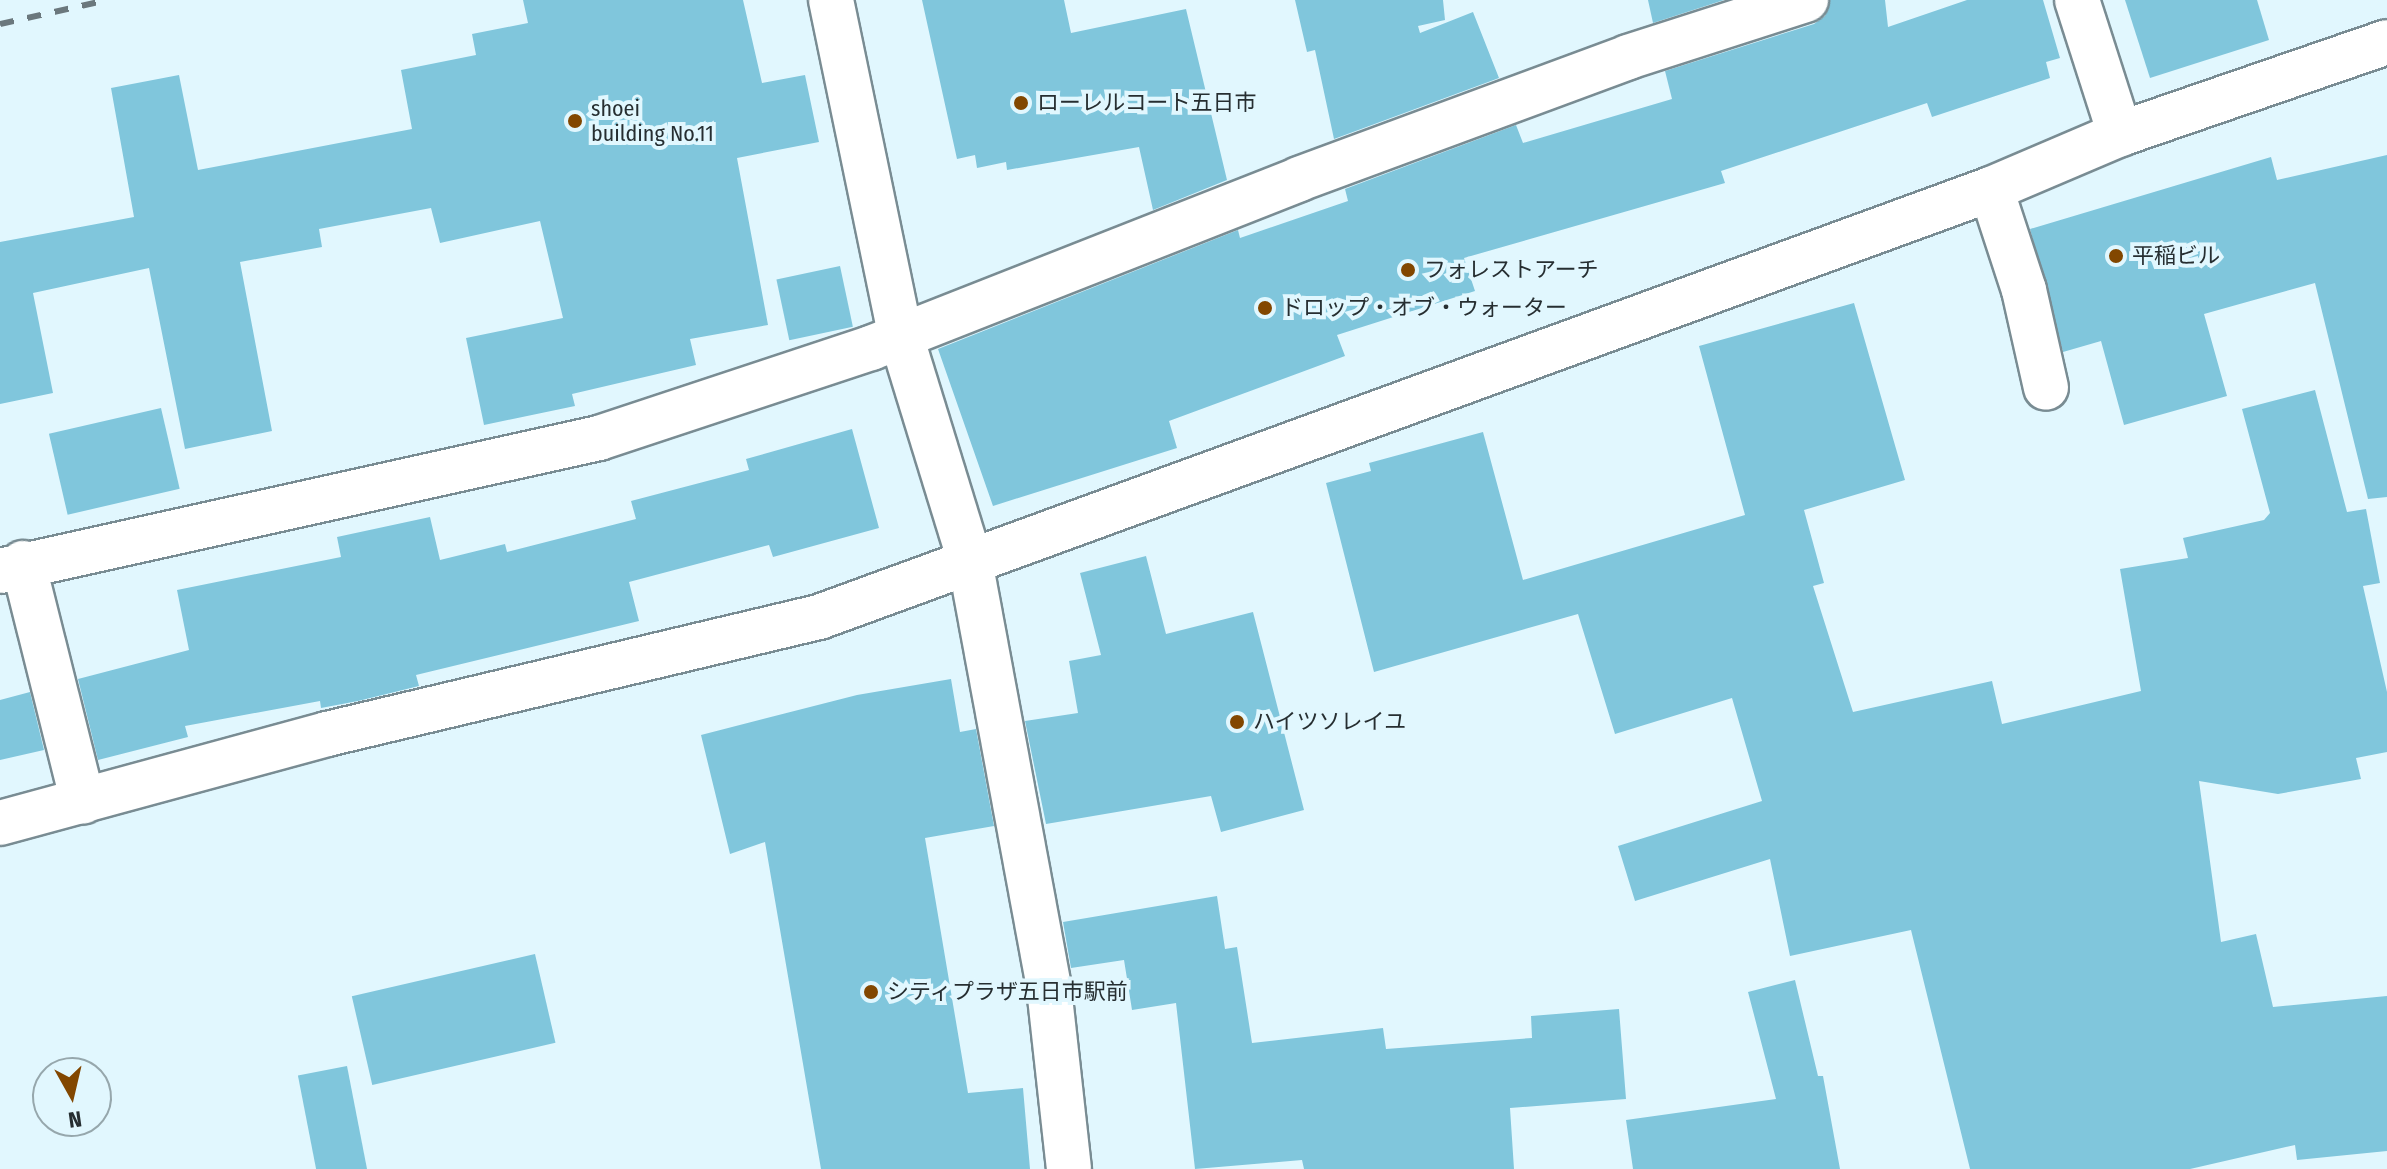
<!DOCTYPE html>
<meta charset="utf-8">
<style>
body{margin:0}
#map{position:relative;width:2387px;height:1169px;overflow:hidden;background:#e1f7fe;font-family:"Fira Sans Condensed","Noto Sans JP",sans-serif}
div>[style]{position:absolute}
.building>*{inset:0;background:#80c6dc;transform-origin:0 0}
.roads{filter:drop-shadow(2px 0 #798c93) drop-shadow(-2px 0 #798c93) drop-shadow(0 2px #798c93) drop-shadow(0 -2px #798c93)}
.street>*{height:44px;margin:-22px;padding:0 22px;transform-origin:22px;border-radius:22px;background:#fff}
.secondary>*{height:44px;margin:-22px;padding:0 22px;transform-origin:22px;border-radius:22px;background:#fff}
.rail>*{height:6px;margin-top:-3px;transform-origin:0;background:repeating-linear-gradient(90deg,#6b787d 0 14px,transparent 0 28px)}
.dots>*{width:22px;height:22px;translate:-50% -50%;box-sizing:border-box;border:4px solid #e1f7fe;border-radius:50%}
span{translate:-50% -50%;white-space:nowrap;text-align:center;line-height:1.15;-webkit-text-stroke:8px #e1f7fe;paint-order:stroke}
.poi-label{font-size:22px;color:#262e31}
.left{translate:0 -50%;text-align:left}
.north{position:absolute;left:32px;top:1057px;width:80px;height:80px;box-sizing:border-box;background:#e1f7fe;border:2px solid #96a7ac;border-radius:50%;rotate:172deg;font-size:22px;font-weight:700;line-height:32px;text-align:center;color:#262e31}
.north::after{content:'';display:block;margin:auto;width:28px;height:36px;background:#824700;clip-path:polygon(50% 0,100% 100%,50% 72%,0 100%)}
</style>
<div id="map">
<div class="building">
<i style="clip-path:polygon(523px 0,743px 0,762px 83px,805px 75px,819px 142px,737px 158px,768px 325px,690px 339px,696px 365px,572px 394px,575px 406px,484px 425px,466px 338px,563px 318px,540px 221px,440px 243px,431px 208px,319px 229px,322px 247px,240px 262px,272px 431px,185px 449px,149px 268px,33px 293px,53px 393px,0 404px,0 242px,134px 217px,111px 88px,179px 75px,198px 170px,412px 129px,401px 70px,476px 55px,472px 34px,528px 23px)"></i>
<i style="clip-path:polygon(922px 0,1064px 0,1071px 33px,1186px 9px,1227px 180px,1153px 210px,1139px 147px,1007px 170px,1006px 162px,977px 168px,975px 155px,957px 159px)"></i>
<i style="clip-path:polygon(1295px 0,1443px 0,1445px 20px,1418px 26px,1420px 33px,1473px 12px,1499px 78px,1334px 139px,1315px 50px,1307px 52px)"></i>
<i style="clip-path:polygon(1648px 0,1724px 0,1653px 23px)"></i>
<i style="clip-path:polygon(1830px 0,1885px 0,1888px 27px,1967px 0,2043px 0,2060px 58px,2046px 62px,2050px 78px,1932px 117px,1927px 103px,1721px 171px,1725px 183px,1464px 258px,1475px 291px,1337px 335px,1345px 356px,1169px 421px,1177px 448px,993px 506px,938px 349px,1238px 230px,1240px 238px,1348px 201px,1345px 189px,1516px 125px,1523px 143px,1672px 99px,1665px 71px,1814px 24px,1825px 16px)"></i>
<i style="clip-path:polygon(2125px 0,2257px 0,2269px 40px,2150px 78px)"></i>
<i style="clip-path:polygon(2387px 155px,2387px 497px,2368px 499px,2315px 283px,2204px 314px,2227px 396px,2124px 425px,2101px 341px,2063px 352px,2030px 229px,2271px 157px,2277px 180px)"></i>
<i style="left:840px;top:266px;width:62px;height:65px;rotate:78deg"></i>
<i style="clip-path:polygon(1854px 303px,1905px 480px,1804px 510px,1824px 583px,1813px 586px,1853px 712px,1992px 681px,2002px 724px,2141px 691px,2120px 569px,2188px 558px,2183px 538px,2264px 520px,2270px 513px,2242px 409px,2315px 390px,2347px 512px,2366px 509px,2380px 583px,2363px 586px,2387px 692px,2387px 752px,2356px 758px,2361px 779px,2278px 794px,2199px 781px,2221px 942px,2256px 934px,2273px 1007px,2387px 996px,2387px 1151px,2297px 1160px,2295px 1145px,2190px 1169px,1970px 1169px,1911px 930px,1790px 956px,1770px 859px,1635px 901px,1618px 846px,1762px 801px,1732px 698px,1615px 734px,1578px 614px,1374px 672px,1326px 483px,1371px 471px,1369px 463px,1483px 432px,1523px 580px,1745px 515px,1699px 346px)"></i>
<i style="left:161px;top:408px;width:83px;height:115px;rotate:77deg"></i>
<i style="clip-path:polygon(852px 429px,879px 528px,773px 557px,769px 545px,629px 582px,639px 621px,416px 675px,419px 686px,358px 701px,321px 708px,320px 701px,185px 726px,188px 737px,98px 760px,78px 679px,189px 650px,177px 590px,341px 557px,337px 537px,430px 517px,440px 560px,505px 544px,507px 552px,636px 519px,631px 501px,749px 470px,746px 459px)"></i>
<i style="clip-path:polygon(1146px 556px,1166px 634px,1253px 612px,1304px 810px,1221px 832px,1211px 796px,1046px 824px,1025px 721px,1078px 713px,1069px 661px,1101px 655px,1080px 573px)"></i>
<i style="clip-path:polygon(951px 679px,960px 732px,976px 729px,994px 826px,925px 838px,968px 1093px,1023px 1088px,1030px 1169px,821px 1169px,765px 842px,730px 854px,701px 735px,857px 695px)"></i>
<i style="clip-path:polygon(30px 692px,44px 750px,0 760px,0 700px)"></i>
<i style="clip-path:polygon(1217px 896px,1225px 949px,1237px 947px,1252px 1043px,1383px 1028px,1386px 1049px,1532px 1038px,1531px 1016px,1619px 1009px,1626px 1099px,1510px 1108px,1514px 1169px,1304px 1169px,1302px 1160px,1195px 1169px,1176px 1003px,1132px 1010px,1124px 960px,1071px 968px,1063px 922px)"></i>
<i style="left:535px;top:954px;width:91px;height:188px;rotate:77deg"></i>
<i style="clip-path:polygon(1795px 980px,1818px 1076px,1823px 1076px,1840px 1169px,1633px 1169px,1626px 1120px,1776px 1099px,1748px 992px)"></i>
<i style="left:347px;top:1066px;width:105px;height:50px;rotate:79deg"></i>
</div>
<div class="roads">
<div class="street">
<i style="left:831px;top:0;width:340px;rotate:78.3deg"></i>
<i style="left:900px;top:333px;width:239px;rotate:72.9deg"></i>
<i style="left:970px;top:561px;width:434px;rotate:79.5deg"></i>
<i style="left:1049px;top:988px;width:182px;rotate:83.7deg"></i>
<i style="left:2077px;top:0;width:141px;rotate:72.2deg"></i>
<i style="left:1991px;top:189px;width:106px;rotate:71.9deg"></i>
<i style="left:2024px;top:290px;width:100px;rotate:77.3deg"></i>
<i style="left:23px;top:563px;width:246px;rotate:75.9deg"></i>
<i style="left:0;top:571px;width:614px;rotate:-12.52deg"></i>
<i style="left:599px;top:438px;width:287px;rotate:-18.3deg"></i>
<i style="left:871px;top:348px;width:460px;rotate:-21.5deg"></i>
<i style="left:1299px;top:179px;width:351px;rotate:-20.3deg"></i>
<i style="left:1628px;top:57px;width:187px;rotate:-17.8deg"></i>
</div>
<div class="secondary">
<i style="left:0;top:823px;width:339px;rotate:-15.2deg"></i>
<i style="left:327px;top:734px;width:506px;rotate:-13.38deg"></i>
<i style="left:819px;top:617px;width:1248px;rotate:-20.06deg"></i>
<i style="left:1991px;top:189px;width:140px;rotate:-23.1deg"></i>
<i style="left:2120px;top:134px;width:282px;rotate:-19deg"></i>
</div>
</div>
<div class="rail">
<i style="left:0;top:24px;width:110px;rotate:-12.6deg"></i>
</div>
<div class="dots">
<i style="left:1021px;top:103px;background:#824700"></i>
<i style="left:575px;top:121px;background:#824700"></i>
<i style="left:2116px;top:256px;background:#824700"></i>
<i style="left:1408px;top:270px;background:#824700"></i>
<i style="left:1265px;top:308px;background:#824700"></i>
<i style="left:1237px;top:722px;background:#824700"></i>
<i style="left:871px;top:992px;background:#824700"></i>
</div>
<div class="poi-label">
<span class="left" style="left:1037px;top:103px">ローレルコート五日市</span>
<span class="left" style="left:591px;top:121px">shoei<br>building No.11</span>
<span class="left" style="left:2132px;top:256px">平稲ビル</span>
<span class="left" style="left:1424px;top:270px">フォレストアーチ</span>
<span class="left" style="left:1281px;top:308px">ドロップ・オブ・ウォーター</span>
<span class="left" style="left:1253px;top:722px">ハイツソレイユ</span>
<span class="left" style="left:887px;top:992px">シティプラザ五日市駅前</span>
</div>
<div class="north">N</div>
</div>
